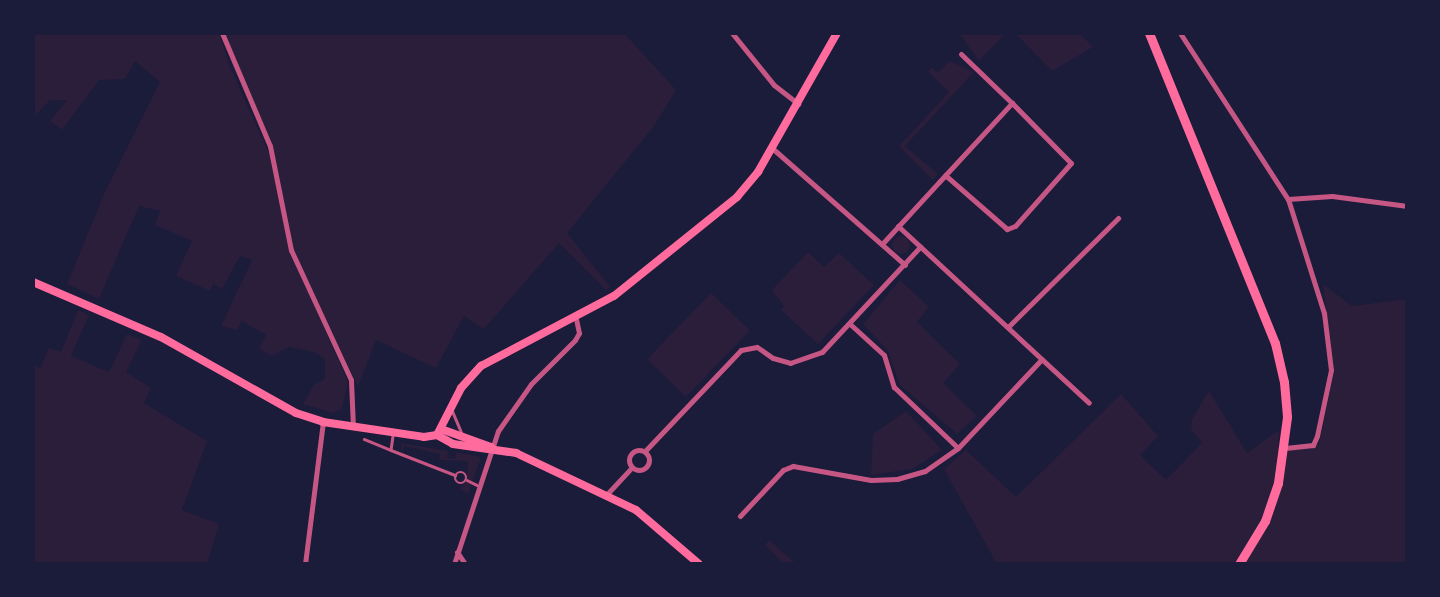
<!DOCTYPE html>
<style>
body{margin:0}
#map{position:relative;width:1440px;height:597px;overflow:hidden;background:#1b1b3a;font-family:Mulish,sans-serif}
div>[style]{position:absolute}
.green>*{inset:0;background:#2a1e3b;transform-origin:0 0}
.round{border-radius:50%}
.service>*{height:2.5px;margin:-1.25px;padding:0 1.25px;transform-origin:1.25px;border-radius:1.25px;background:#c65784}
.service>.ring{margin:-1.25px;padding:0;box-sizing:content-box;background:none;border:2.5px solid #c65784;border-radius:50%}
.minor>*{height:5px;margin:-2.5px;padding:0 2.5px;transform-origin:2.5px;border-radius:2.5px;background:#c65784}
.minor>.ring{margin:-2.5px;padding:0;box-sizing:content-box;background:none;border:5px solid #c65784;border-radius:50%}
.secondary>*{height:8px;margin:-4px;padding:0 4px;transform-origin:4px;border-radius:4px;background:#ff6b9d}
.primary>*{height:9px;margin:-4.5px;padding:0 4.5px;transform-origin:4.5px;border-radius:4.5px;background:#ff6b9d}
span{translate:-50% -50%;white-space:nowrap;text-align:center;line-height:1.15;-webkit-text-stroke:7px #1b1b3a;paint-order:stroke}
.frame{position:absolute;inset:0;border:35px solid #1b1b3a;pointer-events:none}
</style>
<div id="map">
<div class="green">
<i style="clip-path:polygon(33px 33px,219px 33px,230px 67px,277px 172px,225px 33px,624px 33px,676px 90px,654px 126px,567px 233px,610px 287px,606px 290px,559px 243px,484px 329px,464px 316px,436px 368px,376px 340px,358px 387px,304px 272px,300px 274px,348px 382px,342px 409px,333px 413px,303px 404px,314px 385px,325px 379px,325px 359px,314px 352px,289px 347px,272px 356px,259px 349px,266px 335px,242px 321px,237px 330px,221px 326px,252px 260px,240px 256px,222px 289px,213px 284px,210px 291px,176px 276px,192px 241px,155px 225px,160px 211px,139px 206px,99px 299px,67px 284px,105px 192px,160px 82px,135px 61px,125px 79px,99px 80px,62px 130px,50px 121px,67px 100px,50px 100px,33px 118px)"></i>
<i style="clip-path:polygon(959px 33px,1006px 33px,979px 61px)"></i>
<i style="clip-path:polygon(1015px 33px,1079px 33px,1093px 47px,1052px 71px)"></i>
<i style="clip-path:polygon(949px 61px,974px 72px,905px 146px,938px 174px,933px 180px,899px 146px,949px 92px,928px 71px,932px 67px,938px 73px)"></i>
<i class="round" style="left:892px;top:236px;width:18px;height:18px"></i>
<i style="clip-path:polygon(808px 252px,824px 267px,839px 253px,874px 285px,818px 344px,781px 310px,784px 306px,772px 290px)"></i>
<i style="clip-path:polygon(900px 280px,929px 307px,917px 322px,960px 364px,943px 383px,977px 416px,957px 434px,900px 385px,888px 351px,863px 324px)"></i>
<i style="clip-path:polygon(1323px 284px,1352px 306px,1407px 299px,1407px 564px,997px 564px,944px 469px,966px 450px,1016px 497px,1121px 394px,1158px 436px,1140px 455px,1166px 480px,1202px 443px,1191px 429px,1192px 419px,1209px 391px,1247px 453px,1279px 430px,1278px 448px,1319px 444px,1334px 373px)"></i>
<i style="left:711px;top:293px;width:54px;height:92px;rotate:44deg"></i>
<i style="clip-path:polygon(78px 310px,89px 315px,71px 356px,109px 372px,127px 334px,142px 340px,126px 372px,151px 388px,144px 403px,207px 441px,182px 510px,219px 524px,207px 564px,33px 564px,33px 365px,40px 368px,49px 348px,61px 352px)"></i>
<i style="clip-path:polygon(906px 411px,942px 450px,912px 469px,871px 475px,873px 434px)"></i>
<i style="clip-path:polygon(401px 443px,448px 451px,447px 458px,455px 459px,456px 452px,481px 457px,468px 494px,460px 489px,467px 480px,468px 461px,439px 460px,440px 454px,404px 446px,402px 454px)"></i>
<i style="clip-path:polygon(769px 540px,792px 560px,798px 564px,784px 564px,765px 545px)"></i>
</div>
<div class="service">
<i style="left:452px;top:410px;width:25px;rotate:67deg"></i>
<i style="left:393px;top:436px;width:14px;rotate:98deg"></i>
<i style="left:391px;top:450px;width:69px;rotate:21.3deg"></i>
<i style="left:364px;top:439px;width:29px;rotate:22deg"></i>
<i class="ring" style="left:455px;top:472px;width:9.5px;height:9.5px"></i>
<i style="left:467px;top:480px;width:11px;rotate:27deg"></i>
</div>
<div class="minor">
<i style="left:222px;top:33px;width:123px;rotate:67deg"></i>
<i style="left:270px;top:146px;width:106px;rotate:78.6deg"></i>
<i style="left:291px;top:250px;width:143px;rotate:65.2deg"></i>
<i style="left:351px;top:380px;width:47px;rotate:87.6deg"></i>
<i style="left:732px;top:33px;width:67px;rotate:51.1deg"></i>
<i style="left:774px;top:85px;width:31px;rotate:38deg"></i>
<i style="left:1180px;top:33px;width:198px;rotate:57deg"></i>
<i style="left:1288px;top:199px;width:120px;rotate:72.5deg"></i>
<i style="left:1324px;top:313px;width:57px;rotate:83deg"></i>
<i style="left:1331px;top:370px;width:67px;rotate:102deg"></i>
<i style="left:1317px;top:436px;width:10px;rotate:114deg"></i>
<i style="left:1313px;top:445px;width:28px;rotate:174deg"></i>
<i style="left:961px;top:54px;width:71px;rotate:43.9deg"></i>
<i style="left:772px;top:148px;width:177px;rotate:41.3deg"></i>
<i style="left:1288px;top:199px;width:44px;rotate:-3.9deg"></i>
<i style="left:1332px;top:196px;width:76px;rotate:7.6deg"></i>
<i style="left:898px;top:226px;width:260px;rotate:42.8deg"></i>
<i style="left:882px;top:244px;width:84px;rotate:-47.4deg"></i>
<i style="left:939px;top:182px;width:108px;rotate:-47.3deg"></i>
<i style="left:1012px;top:103px;width:84px;rotate:45.5deg"></i>
<i style="left:1071px;top:163px;width:84px;rotate:131.6deg"></i>
<i style="left:1015px;top:226px;width:9px;rotate:159deg"></i>
<i style="left:1007px;top:229px;width:82px;rotate:-138.9deg"></i>
<i style="left:850px;top:324px;width:46px;rotate:42.4deg"></i>
<i style="left:884px;top:355px;width:34px;rotate:73deg"></i>
<i style="left:894px;top:387px;width:88px;rotate:43.6deg"></i>
<i style="left:1008px;top:327px;width:155px;rotate:-44.7deg"></i>
<i class="ring" style="left:629px;top:450px;width:15px;height:15px"></i>
<i style="left:645px;top:451px;width:139px;rotate:-46.5deg"></i>
<i style="left:741px;top:350px;width:16px;rotate:-11deg"></i>
<i style="left:757px;top:347px;width:19px;rotate:35deg"></i>
<i style="left:773px;top:358px;width:18px;rotate:16deg"></i>
<i style="left:790px;top:363px;width:34px;rotate:-19deg"></i>
<i style="left:822px;top:352px;width:144px;rotate:-47deg"></i>
<i style="left:608px;top:493px;width:35px;rotate:-47deg"></i>
<i style="left:740px;top:516px;width:63px;rotate:-46.9deg"></i>
<i style="left:783px;top:470px;width:11px;rotate:-22deg"></i>
<i style="left:793px;top:466px;width:79px;rotate:10.2deg"></i>
<i style="left:871px;top:480px;width:26px;rotate:-2deg"></i>
<i style="left:897px;top:479px;width:29px;rotate:-16deg"></i>
<i style="left:925px;top:471px;width:40px;rotate:-34.9deg"></i>
<i style="left:958px;top:448px;width:122px;rotate:-46.7deg"></i>
<i style="left:457px;top:552px;width:14px;rotate:56deg"></i>
<i style="left:305px;top:564px;width:143px;rotate:-82.8deg"></i>
<i style="left:454px;top:564px;width:140px;rotate:-71.7deg"></i>
<i style="left:498px;top:431px;width:57px;rotate:-54.9deg"></i>
<i style="left:531px;top:384px;width:62px;rotate:-45deg"></i>
<i style="left:575px;top:340px;width:8px;rotate:-60deg"></i>
<i style="left:579px;top:333px;width:14px;rotate:-102deg"></i>
</div>
<div class="secondary">
<i style="left:33px;top:282px;width:139px;rotate:23.3deg"></i>
<i style="left:161px;top:337px;width:155px;rotate:29.4deg"></i>
<i style="left:296px;top:413px;width:28px;rotate:18deg"></i>
<i style="left:323px;top:422px;width:102px;rotate:8.4deg"></i>
<i style="left:424px;top:437px;width:13px;rotate:-9deg"></i>
<i style="left:437px;top:435px;width:18px;rotate:29deg"></i>
<i style="left:453px;top:444px;width:64px;rotate:8.1deg"></i>
<i style="left:516px;top:453px;width:133px;rotate:25.4deg"></i>
<i style="left:636px;top:510px;width:83px;rotate:40.6deg"></i>
<i style="left:441px;top:429px;width:53px;rotate:19.8deg"></i>
<i style="left:437px;top:435px;width:53px;rotate:-62.9deg"></i>
<i style="left:461px;top:388px;width:30px;rotate:-48deg"></i>
<i style="left:481px;top:366px;width:150px;rotate:-27.8deg"></i>
<i style="left:614px;top:296px;width:158px;rotate:-38.8deg"></i>
<i style="left:737px;top:197px;width:33px;rotate:-50deg"></i>
<i style="left:758px;top:172px;width:160px;rotate:-60.4deg"></i>
</div>
<div class="primary">
<i style="left:1149px;top:33px;width:335px;rotate:67.9deg"></i>
<i style="left:1275px;top:343px;width:40px;rotate:77deg"></i>
<i style="left:1284px;top:382px;width:35px;rotate:85deg"></i>
<i style="left:1287px;top:417px;width:67px;rotate:97.8deg"></i>
<i style="left:1278px;top:483px;width:40px;rotate:108.9deg"></i>
<i style="left:1265px;top:521px;width:50px;rotate:121.2deg"></i>
</div>
<div class="frame"></div>
</div>
